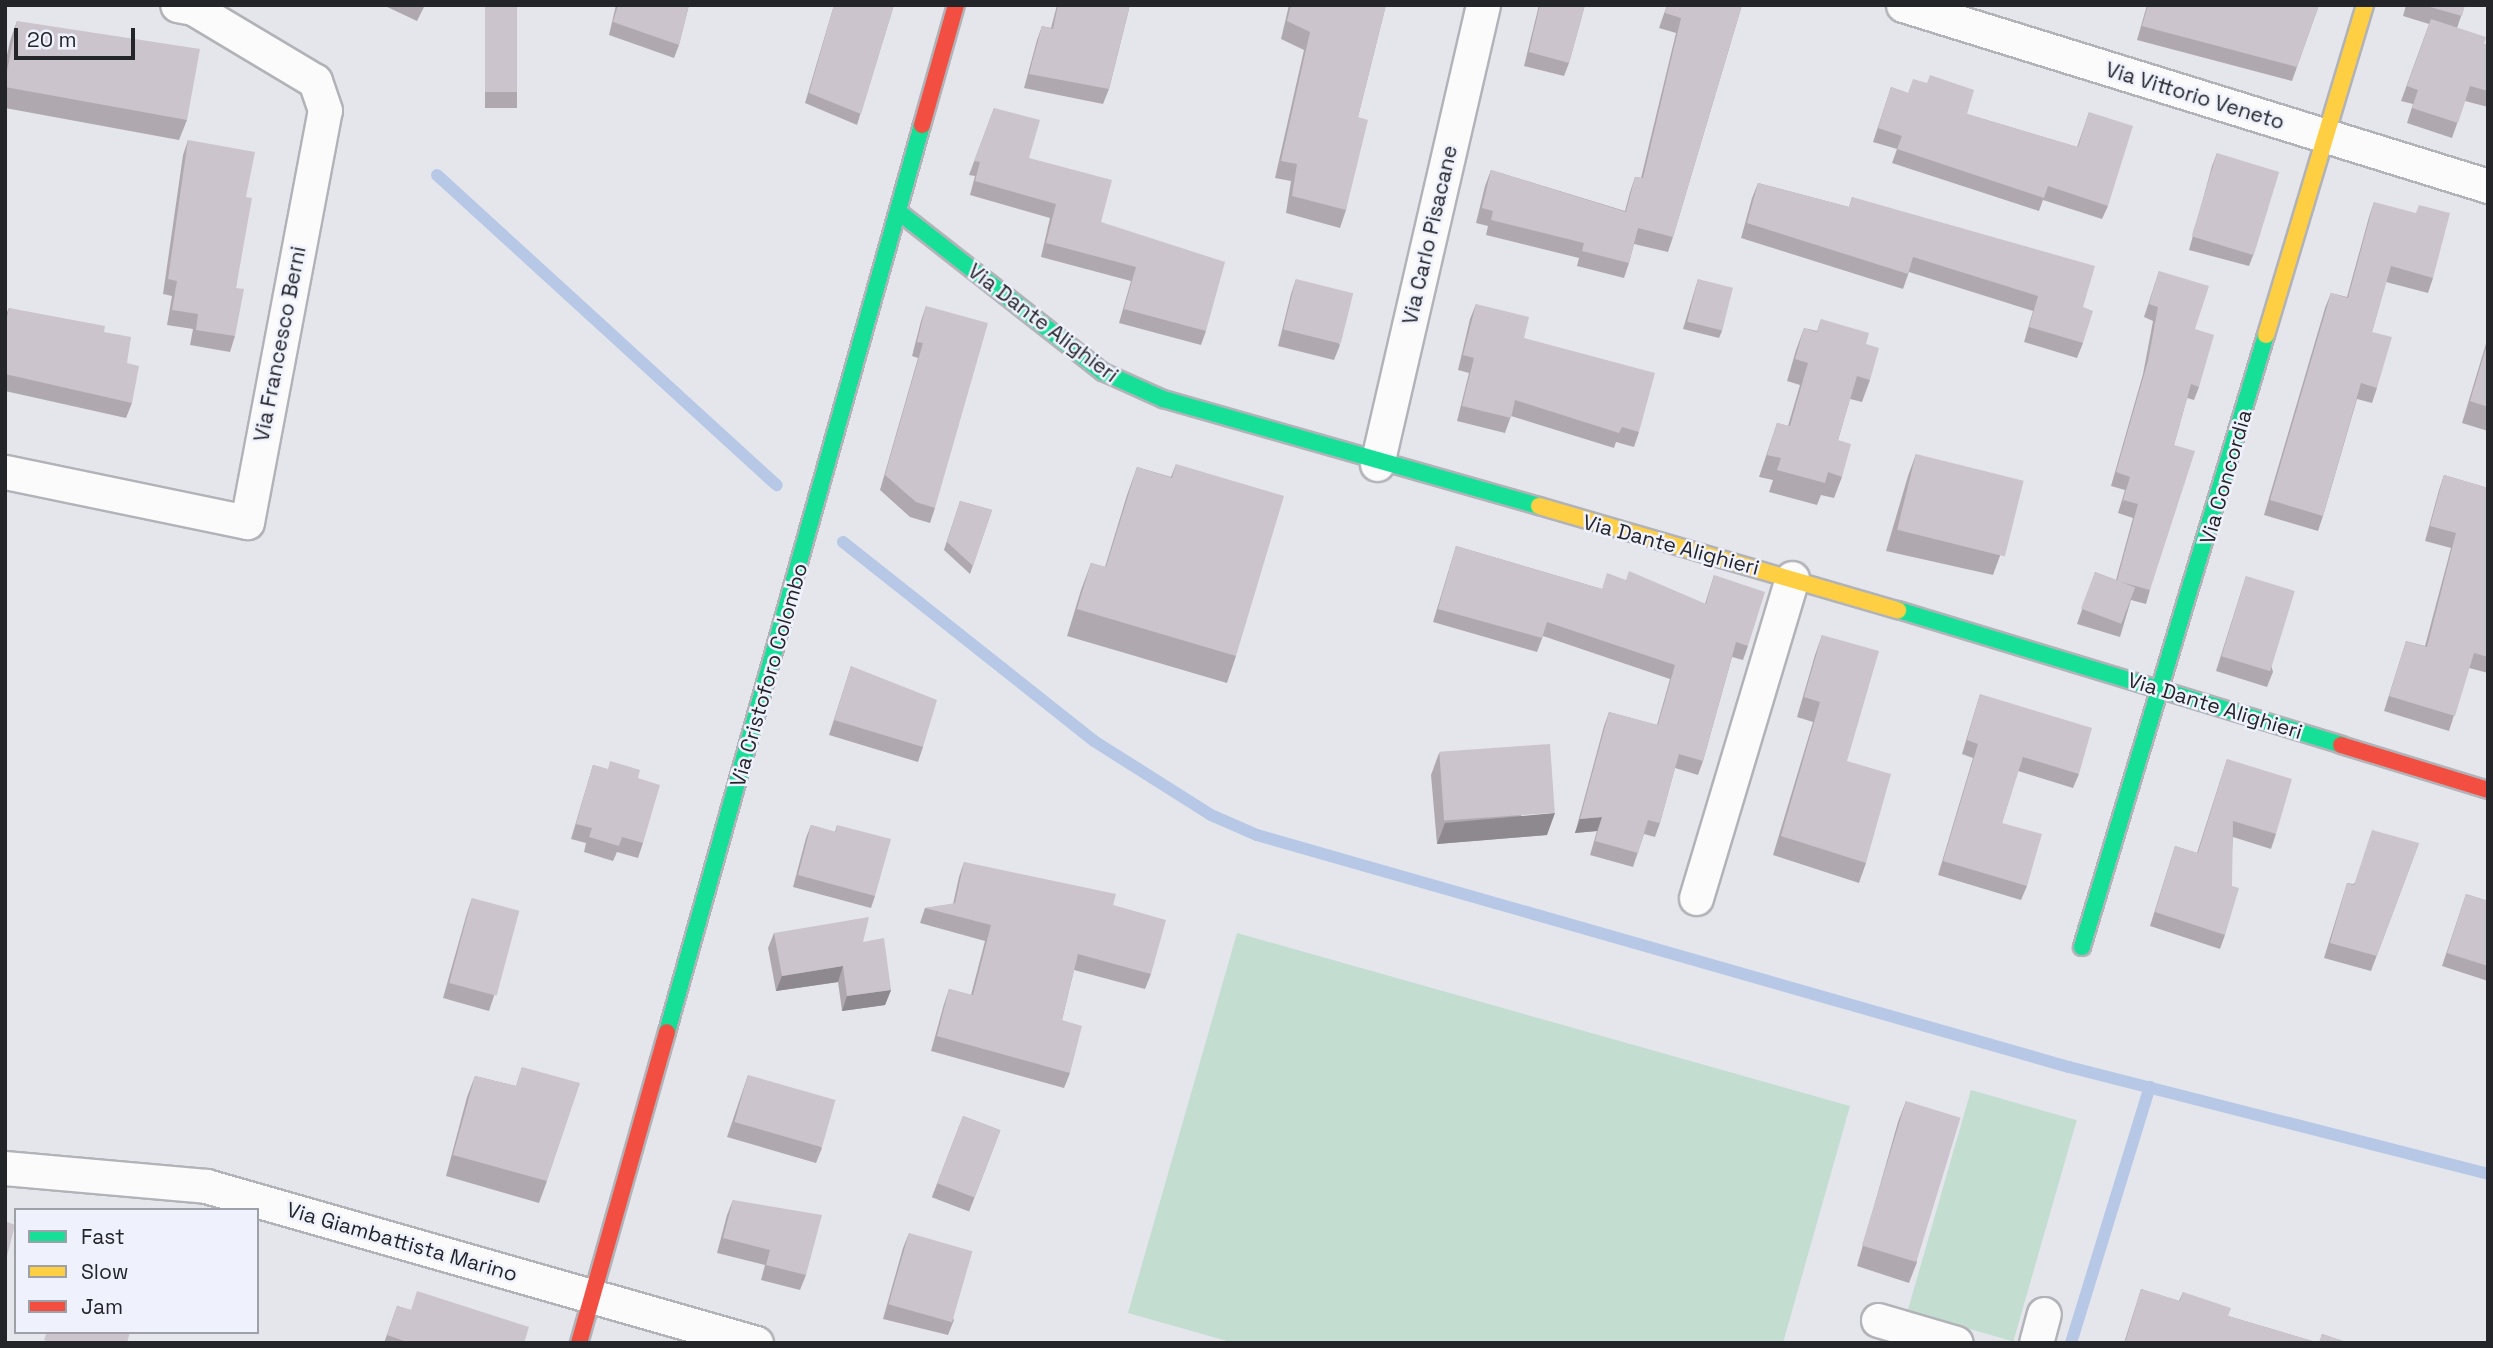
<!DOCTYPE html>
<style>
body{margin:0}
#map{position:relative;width:2493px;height:1348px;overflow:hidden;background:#e5e6ec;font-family:"Space Grotesk",sans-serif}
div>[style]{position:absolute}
.green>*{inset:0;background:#c3ddd0;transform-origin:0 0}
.stream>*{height:12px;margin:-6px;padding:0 6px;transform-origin:6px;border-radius:6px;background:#b7c8e6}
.roads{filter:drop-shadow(2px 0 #b2b3b8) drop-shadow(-2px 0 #b2b3b8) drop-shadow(0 2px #b2b3b8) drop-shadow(0 -2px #b2b3b8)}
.street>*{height:33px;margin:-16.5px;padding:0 16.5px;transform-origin:16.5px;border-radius:16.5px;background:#fbfbfc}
.fast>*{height:16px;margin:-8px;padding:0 8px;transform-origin:8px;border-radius:8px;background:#16e098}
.slow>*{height:16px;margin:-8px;padding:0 8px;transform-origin:8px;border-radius:8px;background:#ffcf43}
.jam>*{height:16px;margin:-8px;padding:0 8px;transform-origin:8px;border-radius:8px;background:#f24e42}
.wall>*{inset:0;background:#afa9af;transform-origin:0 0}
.shaded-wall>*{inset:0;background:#8e898f}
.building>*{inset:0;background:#cbc4cc;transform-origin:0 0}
span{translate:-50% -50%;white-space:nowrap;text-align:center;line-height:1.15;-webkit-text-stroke:5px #eff2fd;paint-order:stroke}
.street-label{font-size:21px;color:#242529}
.frame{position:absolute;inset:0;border:7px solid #242529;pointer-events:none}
.legend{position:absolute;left:14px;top:1208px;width:245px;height:126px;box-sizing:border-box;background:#eff2fd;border:2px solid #9ea0a8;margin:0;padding:9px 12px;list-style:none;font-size:21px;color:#242529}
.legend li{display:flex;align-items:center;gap:14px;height:35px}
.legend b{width:35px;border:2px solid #9ea0a8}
.scale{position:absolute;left:14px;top:28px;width:121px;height:32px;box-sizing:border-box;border:4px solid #242529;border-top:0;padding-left:9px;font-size:21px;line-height:24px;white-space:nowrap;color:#242529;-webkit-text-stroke:5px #eff2fd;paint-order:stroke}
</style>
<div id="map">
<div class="green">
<i style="clip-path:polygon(1237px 933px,1850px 1106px,1783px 1343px,1234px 1343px,1128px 1313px)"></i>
<i style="left:1971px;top:1090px;width:110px;height:230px;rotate:16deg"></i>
</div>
<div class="stream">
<i style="left:437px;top:175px;width:460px;rotate:42.4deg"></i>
<i style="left:843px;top:542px;width:320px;rotate:38.4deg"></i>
<i style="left:1094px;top:741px;width:138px;rotate:32.3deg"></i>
<i style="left:1211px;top:815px;width:50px;rotate:23.5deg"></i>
<i style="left:1257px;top:835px;width:844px;rotate:15.95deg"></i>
<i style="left:2069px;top:1067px;width:432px;rotate:14.3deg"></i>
<i style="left:2071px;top:1343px;width:268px;rotate:-72.9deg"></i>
</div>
<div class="roads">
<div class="street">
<i style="left:1903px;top:5px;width:612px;rotate:17.19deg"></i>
<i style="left:1377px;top:464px;width:471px;rotate:-77deg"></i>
<i style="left:5px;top:472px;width:247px;rotate:11.7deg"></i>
<i style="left:247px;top:522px;width:419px;rotate:-79.3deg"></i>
<i style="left:325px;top:110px;width:31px;rotate:-109deg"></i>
<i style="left:315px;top:81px;width:142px;rotate:-149.1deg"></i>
<i style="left:193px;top:8px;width:16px;rotate:-169deg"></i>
<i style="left:1696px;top:898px;width:334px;rotate:-73.3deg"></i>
<i style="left:5px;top:1168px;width:202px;rotate:5.1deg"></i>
<i style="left:206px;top:1186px;width:572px;rotate:15.93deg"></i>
<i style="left:1878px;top:1320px;width:81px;rotate:16.4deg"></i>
<i style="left:2036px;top:1343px;width:30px;rotate:-75deg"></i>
</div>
<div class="fast">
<i style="left:900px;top:213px;width:258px;rotate:38.1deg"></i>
<i style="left:1103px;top:372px;width:66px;rotate:24.2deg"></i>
<i style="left:1163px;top:399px;width:391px;rotate:15.9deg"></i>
<i style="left:1898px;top:610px;width:463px;rotate:16.9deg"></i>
<i style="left:2082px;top:947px;width:639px;rotate:-73.27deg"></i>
<i style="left:667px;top:1032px;width:942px;rotate:-74.3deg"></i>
</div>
<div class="slow">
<i style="left:2266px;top:335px;width:345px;rotate:-73.3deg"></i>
<i style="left:1539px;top:506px;width:374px;rotate:16.2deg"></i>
</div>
<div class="jam">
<i style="left:922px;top:125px;width:125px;rotate:-74.2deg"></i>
<i style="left:2341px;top:745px;width:154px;rotate:17deg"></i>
<i style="left:579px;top:1343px;width:323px;rotate:-74.2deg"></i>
</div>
</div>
<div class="wall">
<i style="clip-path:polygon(383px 5px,425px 5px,417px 21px)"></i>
<i style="left:485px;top:5px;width:32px;height:103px"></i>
<i style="clip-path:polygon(616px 5px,689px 5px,679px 45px,674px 58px,609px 35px)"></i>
<i style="clip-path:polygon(834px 5px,894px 5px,857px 125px,805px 103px)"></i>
<i style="clip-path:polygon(1057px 5px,1130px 5px,1109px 89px,1103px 104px,1024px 88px,1037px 40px,1042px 26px,1051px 28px)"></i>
<i style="clip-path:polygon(1289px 5px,1386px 5px,1358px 117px,1346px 210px,1340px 228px,1286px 213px,1291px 181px,1275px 178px,1304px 50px,1281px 39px)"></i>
<i style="clip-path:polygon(1539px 5px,1585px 5px,1569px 63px,1564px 76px,1524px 66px)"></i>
<i style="clip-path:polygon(1667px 5px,1742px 5px,1673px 237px,1668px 252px,1634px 244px,1629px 263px,1624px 278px,1577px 266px,1579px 258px,1486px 235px,1488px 226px,1476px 223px,1485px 186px,1491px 170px,1625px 211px,1630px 192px,1635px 177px,1641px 178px,1676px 33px,1659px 28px)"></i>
<i style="clip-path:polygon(2147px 5px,2319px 5px,2292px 81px,2137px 40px)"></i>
<i style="clip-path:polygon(2406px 5px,2465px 5px,2457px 28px,2484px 44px,2488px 45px,2488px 107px,2465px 101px,2452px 138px,2407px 123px,2413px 104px,2401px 101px,2429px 24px,2403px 16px)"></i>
<i style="clip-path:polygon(17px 21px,187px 120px,179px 140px,5px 108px,5px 64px,10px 41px)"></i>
<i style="clip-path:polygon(1891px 87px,1967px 114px,2077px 147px,2089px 112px,2108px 206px,2102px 219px,2043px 200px,2039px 211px,1892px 163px,1897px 149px,1873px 142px)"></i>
<i style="clip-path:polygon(994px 108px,1029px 158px,1101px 222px,1206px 331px,1201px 345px,1119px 323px,1131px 281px,1041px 257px,1050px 218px,970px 195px,975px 176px,969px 175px)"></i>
<i style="clip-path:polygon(188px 140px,246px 197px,236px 288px,235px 336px,230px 352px,190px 345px,193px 329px,167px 325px,172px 296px,163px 294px,183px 155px)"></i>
<i style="clip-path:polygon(2217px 153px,2254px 253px,2249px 266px,2189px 250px,2212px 166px)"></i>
<i style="clip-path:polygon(1758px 183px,1849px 207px,1852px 197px,2083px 307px,2083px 343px,2077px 358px,2024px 342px,2033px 311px,1909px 272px,1903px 289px,1741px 238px,1752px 198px)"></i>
<i style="clip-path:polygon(2374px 202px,2433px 278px,2428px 293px,2386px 282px,2372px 332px,2377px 388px,2372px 403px,2357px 399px,2323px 516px,2318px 531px,2264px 515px,2325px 308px,2331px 293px,2347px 297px,2369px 217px)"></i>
<i style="clip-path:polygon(2159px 271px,2195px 329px,2199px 387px,2194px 400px,2187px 398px,2174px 445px,2150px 590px,2146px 604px,2131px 600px,2120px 637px,2077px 624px,2095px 572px,2116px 580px,2133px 518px,2118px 513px,2125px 490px,2111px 486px,2143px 374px,2153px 321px,2144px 317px)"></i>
<i style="clip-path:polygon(1296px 279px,1340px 345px,1334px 360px,1278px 346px,1291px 294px)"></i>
<i style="clip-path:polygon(1698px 279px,1722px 331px,1719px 338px,1683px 329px)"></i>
<i style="clip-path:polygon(1476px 304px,1524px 338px,1639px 432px,1634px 447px,1616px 442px,1614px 448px,1511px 416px,1505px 433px,1457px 421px,1469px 373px,1458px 370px,1470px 319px)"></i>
<i style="clip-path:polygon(926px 306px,935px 508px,930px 523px,910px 517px,880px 490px,918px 358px,912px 356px,921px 321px)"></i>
<i style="clip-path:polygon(9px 308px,104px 332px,127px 363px,132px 403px,126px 418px,5px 391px,5px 316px)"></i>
<i style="clip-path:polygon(1821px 319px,1866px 344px,1870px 380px,1862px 402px,1850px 399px,1838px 440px,1842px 477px,1834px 498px,1821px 495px,1817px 505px,1769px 492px,1773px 480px,1759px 477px,1777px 423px,1788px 426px,1800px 385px,1787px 381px,1796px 350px,1804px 328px,1817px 331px)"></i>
<i style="clip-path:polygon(2488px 337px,2488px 431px,2462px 423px)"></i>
<i style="clip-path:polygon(1916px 454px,2001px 553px,1993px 575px,1886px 551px,1908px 476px)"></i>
<i style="clip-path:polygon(1176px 464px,1236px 656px,1227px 683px,1067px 636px,1081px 590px,1091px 563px,1105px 567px,1127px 495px,1137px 467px,1171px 477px)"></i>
<i style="clip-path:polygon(2444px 475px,2488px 488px,2488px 673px,2469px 668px,2449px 731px,2384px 711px,2406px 641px,2425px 646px,2451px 548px,2425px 541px,2439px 490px)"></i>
<i style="clip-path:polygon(960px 501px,992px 510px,970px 574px,944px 550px)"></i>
<i style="clip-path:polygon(1456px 546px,1602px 589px,1705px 604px,1714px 575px,1748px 646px,1743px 660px,1732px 657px,1703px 761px,1698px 775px,1675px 768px,1660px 823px,1655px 837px,1644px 834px,1633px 867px,1590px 855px,1597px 831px,1575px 833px,1604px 726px,1609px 712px,1657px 725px,1670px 679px,1543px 636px,1537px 652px,1433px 622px)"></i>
<i style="clip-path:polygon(2246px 576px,2273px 672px,2267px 687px,2216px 671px)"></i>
<i style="clip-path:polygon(1822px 635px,1866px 863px,1859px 883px,1773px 855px,1813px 722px,1797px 717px,1815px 655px)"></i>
<i style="clip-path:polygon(851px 666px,923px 747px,918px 762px,829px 735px)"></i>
<i style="clip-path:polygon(1980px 694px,2079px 774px,2073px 788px,2018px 771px,2002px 823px,2027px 886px,2021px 900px,1938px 875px,1973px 758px,1962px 754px)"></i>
<i style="clip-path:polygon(1439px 753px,1547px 835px,1437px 844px,1431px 775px)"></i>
<i style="clip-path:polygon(2227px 759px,2276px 834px,2271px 849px,2233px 837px,2225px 935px,2220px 949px,2150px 926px,2175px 846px,2197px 853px)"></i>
<i style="clip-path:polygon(593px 765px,638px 778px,643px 843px,638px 858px,617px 852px,613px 861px,584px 852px,586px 843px,571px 839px)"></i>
<i style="clip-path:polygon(811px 825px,835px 832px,837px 825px,875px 896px,871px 908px,793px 887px,806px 838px)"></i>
<i style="clip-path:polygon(2419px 843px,2371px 971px,2324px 958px,2347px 883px,2353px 884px)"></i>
<i style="clip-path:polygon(964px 862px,1113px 905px,1151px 974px,1145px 989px,1074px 970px,1062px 1020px,1070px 1073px,1064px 1088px,931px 1051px,944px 1004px,949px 989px,971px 995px,985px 941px,920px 923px,925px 908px,953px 904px,959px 877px)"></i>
<i style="clip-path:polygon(2466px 894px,2488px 901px,2488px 981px,2442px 966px)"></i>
<i style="clip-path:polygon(472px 898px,494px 996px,489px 1011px,443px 998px,467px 913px)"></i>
<i style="clip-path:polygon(774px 933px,863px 942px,891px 990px,885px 1005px,842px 1011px,838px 982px,776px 991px,768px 948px)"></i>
<i style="clip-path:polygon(522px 1067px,547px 1181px,539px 1203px,446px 1176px,467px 1097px,475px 1076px,516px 1086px)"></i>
<i style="clip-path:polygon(748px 1075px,822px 1148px,816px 1163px,727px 1137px)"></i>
<i style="clip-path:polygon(1906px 1101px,1917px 1262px,1909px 1283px,1857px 1266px,1898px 1122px)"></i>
<i style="left:963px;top:1116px;width:40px;height:87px;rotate:21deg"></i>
<i style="clip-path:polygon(733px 1200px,806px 1275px,800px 1290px,761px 1280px,765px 1265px,717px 1253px,727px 1215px)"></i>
<i style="clip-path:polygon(909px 1233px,954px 1320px,948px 1335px,883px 1319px,903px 1248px)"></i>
<i style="clip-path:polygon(2141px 1289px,2179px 1301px,2183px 1292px,2228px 1316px,2319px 1343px,2322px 1334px,2349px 1343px,2124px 1343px)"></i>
<i style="clip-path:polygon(397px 1306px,524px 1343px,384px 1343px)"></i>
</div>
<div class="shaded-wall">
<i style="clip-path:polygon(1555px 813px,1547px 835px,1437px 844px,1445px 823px)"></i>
<i style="clip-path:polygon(1602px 817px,1597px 831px,1575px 833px,1580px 819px)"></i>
<i style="clip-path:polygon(843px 966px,838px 982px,776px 991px,782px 976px)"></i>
<i style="clip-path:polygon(891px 990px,885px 1005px,842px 1011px,847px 996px)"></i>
</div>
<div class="building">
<i style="left:485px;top:5px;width:32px;height:87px"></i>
<i style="clip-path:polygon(618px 5px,689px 5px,679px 45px,613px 22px)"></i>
<i style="clip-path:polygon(834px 5px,894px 5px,861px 114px,809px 93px)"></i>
<i style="clip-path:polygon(1058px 5px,1130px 5px,1109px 89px,1029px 74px,1042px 26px,1053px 29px)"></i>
<i style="clip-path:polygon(1291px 5px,1386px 5px,1358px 117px,1368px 120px,1346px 210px,1292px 196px,1297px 164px,1281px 161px,1310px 32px,1287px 21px)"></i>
<i style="clip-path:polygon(1540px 5px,1585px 5px,1569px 63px,1529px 52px)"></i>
<i style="clip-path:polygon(1667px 5px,1742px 5px,1673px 237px,1638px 228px,1629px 263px,1582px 251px,1584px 243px,1491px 220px,1493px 211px,1482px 208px,1491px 170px,1626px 212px,1635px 177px,1643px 178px,1681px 18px,1665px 13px)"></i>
<i style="clip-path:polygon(2148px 5px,2319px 5px,2297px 67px,2142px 26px)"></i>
<i style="clip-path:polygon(2423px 5px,2465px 5px,2462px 16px)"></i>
<i style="clip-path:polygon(2431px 19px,2486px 37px,2484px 44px,2488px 45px,2488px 91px,2470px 86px,2458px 123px,2412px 108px,2418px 90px,2407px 86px)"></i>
<i style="clip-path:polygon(17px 21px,200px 49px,187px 120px,5px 87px,5px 81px)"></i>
<i style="clip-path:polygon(1930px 75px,1974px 90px,1967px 114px,2078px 147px,2089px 112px,2133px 126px,2108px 206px,2048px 186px,2044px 198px,1897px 149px,1902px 136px,1878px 128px,1891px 87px,1908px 93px,1913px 79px,1927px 83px)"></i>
<i style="clip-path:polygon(994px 108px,1040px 120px,1029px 158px,1112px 180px,1101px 222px,1225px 262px,1206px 331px,1124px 309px,1136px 267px,1046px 243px,1056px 204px,975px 181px,980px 162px,974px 161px)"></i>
<i style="clip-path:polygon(188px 140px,255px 152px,246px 197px,252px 198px,236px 288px,244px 289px,235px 336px,196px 330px,198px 314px,172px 310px,177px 281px,168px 279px)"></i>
<i style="left:2217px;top:153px;width:65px;height:87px;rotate:17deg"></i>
<i style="clip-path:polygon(1758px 183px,1849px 207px,1852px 197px,2095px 266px,2083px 307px,2093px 311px,2083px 343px,2029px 327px,2038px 296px,1913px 257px,1908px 274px,1747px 223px)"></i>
<i style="clip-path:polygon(2374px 202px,2416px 213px,2419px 205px,2450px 213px,2433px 278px,2391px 266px,2372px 332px,2392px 337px,2377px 388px,2361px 383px,2323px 516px,2270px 500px,2331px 293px,2348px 298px)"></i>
<i style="clip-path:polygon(2159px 271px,2209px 286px,2195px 329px,2214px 335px,2199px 387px,2191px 384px,2174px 445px,2195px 451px,2150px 590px,2117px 581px,2138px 504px,2123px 500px,2130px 477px,2116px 472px,2148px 361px,2158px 307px,2149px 304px)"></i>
<i style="left:1296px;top:279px;width:59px;height:52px;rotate:14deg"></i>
<i style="left:1698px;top:279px;width:36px;height:44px;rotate:14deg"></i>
<i style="clip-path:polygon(1476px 304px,1529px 317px,1524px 338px,1655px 373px,1639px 432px,1622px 427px,1619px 433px,1515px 400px,1511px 418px,1462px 406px,1474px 358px,1463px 355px)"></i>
<i style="clip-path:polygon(926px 306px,988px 323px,935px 508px,916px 502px,885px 475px,923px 343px,917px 342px)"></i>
<i style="clip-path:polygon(9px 308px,105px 326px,104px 332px,131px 337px,127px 363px,139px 366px,132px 403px,5px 374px,5px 316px,7px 317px)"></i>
<i style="clip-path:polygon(1821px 319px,1869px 333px,1866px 344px,1879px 348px,1870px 380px,1857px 376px,1838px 440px,1851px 444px,1842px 477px,1828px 472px,1825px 483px,1777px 470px,1781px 458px,1767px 455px,1777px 423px,1790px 426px,1808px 363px,1795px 359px,1804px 328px,1817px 332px)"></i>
<i style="clip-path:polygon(2488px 341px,2488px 407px,2470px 401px)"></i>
<i style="left:1916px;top:454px;width:111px;height:78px;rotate:14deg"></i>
<i style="clip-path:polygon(1176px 464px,1284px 496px,1236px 656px,1077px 609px,1091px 563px,1106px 567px,1137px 467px,1172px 478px)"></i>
<i style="clip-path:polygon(2444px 475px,2488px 488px,2488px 657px,2474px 653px,2455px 716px,2389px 696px,2406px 641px,2427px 647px,2456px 533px,2430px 526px)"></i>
<i style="clip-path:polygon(960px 501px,992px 510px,973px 566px,947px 542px)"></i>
<i style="clip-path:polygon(1456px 546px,1602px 589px,1607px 573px,1626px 580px,1629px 571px,1706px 604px,1714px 575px,1765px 592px,1748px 646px,1736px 642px,1703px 761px,1679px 754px,1660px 823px,1648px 820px,1638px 853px,1595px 841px,1602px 817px,1580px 819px,1609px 712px,1658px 725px,1675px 665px,1547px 622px,1542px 638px,1438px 609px)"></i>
<i style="left:2095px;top:572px;width:43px;height:39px;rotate:21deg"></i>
<i style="left:2246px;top:576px;width:51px;height:84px;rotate:17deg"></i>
<i style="clip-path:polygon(1822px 635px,1879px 651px,1847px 761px,1891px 774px,1866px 863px,1781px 836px,1820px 702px,1804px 697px)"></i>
<i style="clip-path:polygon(851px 666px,937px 700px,923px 747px,834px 720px)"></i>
<i style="clip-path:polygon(1980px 694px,2092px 728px,2079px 774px,2023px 757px,2002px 823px,2042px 834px,2027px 886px,1943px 861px,1978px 744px,1967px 740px)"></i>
<i style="left:1550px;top:744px;width:69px;height:111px;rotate:86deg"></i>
<i style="clip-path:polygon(2227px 759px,2292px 779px,2276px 834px,2233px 821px,2232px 886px,2239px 888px,2225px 935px,2155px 912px,2175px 846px,2198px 853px)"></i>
<i style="clip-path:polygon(610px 761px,640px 770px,638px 778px,660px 785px,643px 843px,622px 837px,619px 846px,589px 837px,592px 828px,576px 824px,593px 765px,608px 769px)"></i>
<i style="clip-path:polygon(811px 825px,836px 832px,837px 825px,891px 839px,875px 896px,798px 875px)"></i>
<i style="clip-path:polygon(2372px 830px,2419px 843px,2377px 956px,2330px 943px,2347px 883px,2354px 885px)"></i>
<i style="clip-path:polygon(964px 862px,1116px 894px,1113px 905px,1166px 920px,1151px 974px,1078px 954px,1062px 1020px,1082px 1026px,1070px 1073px,937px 1036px,949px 989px,973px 995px,991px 925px,925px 908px,955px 903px)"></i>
<i style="clip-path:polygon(2466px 894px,2488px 901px,2488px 966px,2447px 953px)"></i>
<i style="left:472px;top:898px;width:49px;height:88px;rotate:15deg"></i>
<i style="clip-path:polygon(869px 917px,863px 942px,884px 938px,891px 990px,847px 996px,843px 966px,782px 976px,774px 933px)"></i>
<i style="clip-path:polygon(522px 1067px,580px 1083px,547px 1181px,453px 1155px,475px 1076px,516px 1086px)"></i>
<i style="left:748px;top:1075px;width:91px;height:49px;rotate:16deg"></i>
<i style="left:1906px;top:1101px;width:57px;height:151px;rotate:17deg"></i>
<i style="left:963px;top:1116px;width:40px;height:72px;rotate:21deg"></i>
<i style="clip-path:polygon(733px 1200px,822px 1215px,806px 1275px,766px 1265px,770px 1250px,723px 1238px)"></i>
<i style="clip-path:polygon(5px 1221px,15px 1225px,5px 1264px)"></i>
<i style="left:909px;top:1233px;width:66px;height:74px;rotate:16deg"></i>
<i style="clip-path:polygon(2141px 1289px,2180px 1301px,2183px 1292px,2231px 1308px,2228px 1316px,2319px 1343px,2125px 1343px)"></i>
<i style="clip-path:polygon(417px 1291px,529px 1327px,524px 1343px,410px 1343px,387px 1335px,397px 1306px,411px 1310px)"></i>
<i style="clip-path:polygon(47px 1332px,130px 1332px,127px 1343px,52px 1343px,44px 1340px)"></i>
<i style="clip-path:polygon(2322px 1334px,2349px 1343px,2319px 1343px)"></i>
</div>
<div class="street-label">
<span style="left:2195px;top:96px;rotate:17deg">Via Vittorio Veneto</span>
<span style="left:1430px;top:235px;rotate:-77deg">Via Carlo Pisacane</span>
<span style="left:1043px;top:323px;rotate:37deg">Via Dante Alighieri</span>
<span style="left:280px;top:344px;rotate:-79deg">Via Francesco Berni</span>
<span style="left:2226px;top:477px;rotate:-74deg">Via Concordia</span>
<span style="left:1671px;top:545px;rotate:15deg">Via Dante Alighieri</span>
<span style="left:769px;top:675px;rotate:-74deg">Via Cristoforo Colombo</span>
<span style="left:2215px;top:706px;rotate:17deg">Via Dante Alighieri</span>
<span style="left:402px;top:1242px;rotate:16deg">Via Giambattista Marino</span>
</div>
<div class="frame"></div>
<ul class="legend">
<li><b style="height:9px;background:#16e098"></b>Fast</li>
<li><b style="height:9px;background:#ffcf43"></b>Slow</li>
<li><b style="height:9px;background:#f24e42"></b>Jam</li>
</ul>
<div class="scale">20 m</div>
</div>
